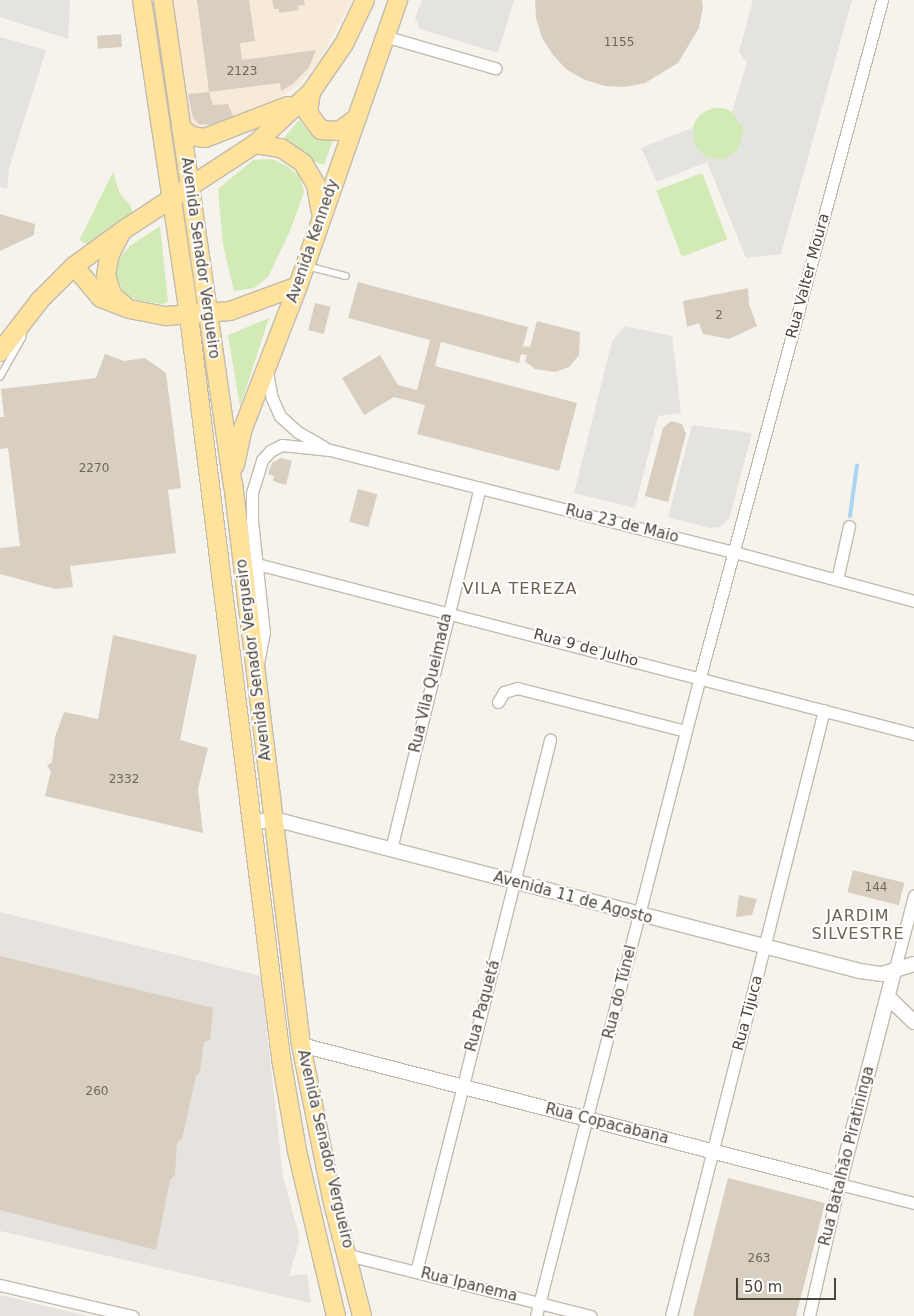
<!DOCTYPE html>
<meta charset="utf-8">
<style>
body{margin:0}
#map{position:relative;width:914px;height:1316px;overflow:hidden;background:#f6f3ec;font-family:"DejaVu Sans",sans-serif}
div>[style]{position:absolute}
.commercial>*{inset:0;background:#f7ead8}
.industrial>*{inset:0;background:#e6e2dd}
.green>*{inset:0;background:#d2eab5;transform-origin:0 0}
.round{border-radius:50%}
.parking>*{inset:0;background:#e5e3e0}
.stream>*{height:4px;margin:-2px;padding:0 2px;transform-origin:2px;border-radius:2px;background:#a9d4f2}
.building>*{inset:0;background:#d8cfc1;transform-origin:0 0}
.roads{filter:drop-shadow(1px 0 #c2bbae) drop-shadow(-1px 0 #c2bbae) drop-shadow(0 1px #c2bbae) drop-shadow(0 -1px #c2bbae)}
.service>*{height:5.5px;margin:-2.75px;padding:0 2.75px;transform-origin:2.75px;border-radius:2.75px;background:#fff}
.minor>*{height:11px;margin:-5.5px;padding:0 5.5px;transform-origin:5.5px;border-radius:5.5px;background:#fff}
.tertiary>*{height:14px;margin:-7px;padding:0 7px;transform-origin:7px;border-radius:7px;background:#fff}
.primary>*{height:18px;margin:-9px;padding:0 9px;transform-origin:9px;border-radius:9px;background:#ffe39c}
span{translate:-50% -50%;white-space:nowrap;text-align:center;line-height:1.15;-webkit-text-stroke:4px #fff;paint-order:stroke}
.number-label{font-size:12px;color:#6e675b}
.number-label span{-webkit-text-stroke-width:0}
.street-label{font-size:15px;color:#4b4439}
.neighbourhood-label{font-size:16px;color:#6e6250;letter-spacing:1px}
.scale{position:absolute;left:736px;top:1278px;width:100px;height:22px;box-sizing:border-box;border:2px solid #4b4439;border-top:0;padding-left:6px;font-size:15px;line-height:18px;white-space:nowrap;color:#4b4439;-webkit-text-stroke:4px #fff;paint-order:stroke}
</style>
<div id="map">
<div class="commercial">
<i style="clip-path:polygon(172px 0,352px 0,318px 63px,297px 86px,266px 106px,214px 128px,196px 131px,187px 113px)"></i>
</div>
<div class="industrial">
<i style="clip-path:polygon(0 912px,261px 976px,283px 1177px,298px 1231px,299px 1242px,289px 1276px,307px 1274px,311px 1303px,0 1231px)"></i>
<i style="clip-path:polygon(0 1295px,87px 1316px,0 1316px)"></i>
</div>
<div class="green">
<i class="round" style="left:692px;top:108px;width:52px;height:52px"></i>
<i style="clip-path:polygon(299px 120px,312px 135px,334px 138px,324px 165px,310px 160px,283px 139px)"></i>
<i style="clip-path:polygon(271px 159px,286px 165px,300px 177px,304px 192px,290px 231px,268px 277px,254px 288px,234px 291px,223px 245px,218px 189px,253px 160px)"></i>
<i style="clip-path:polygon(113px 172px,120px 194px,131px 206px,133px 214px,90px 245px,82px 242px,80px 239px)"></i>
<i style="left:702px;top:173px;width:71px;height:49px;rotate:69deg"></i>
<i style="clip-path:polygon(160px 226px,168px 302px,162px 304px,137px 300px,124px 293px,115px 272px,120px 257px,130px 246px)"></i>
<i style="clip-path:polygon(269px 318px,240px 407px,228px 335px)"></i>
</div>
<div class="parking">
<i style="clip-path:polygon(0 0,70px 0,68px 39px,0 17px)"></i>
<i style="clip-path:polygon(422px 0,514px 0,498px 53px,420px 29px,415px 18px)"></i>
<i style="clip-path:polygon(753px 0,852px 0,781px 254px,746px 258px,707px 162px,657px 182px,641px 148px,692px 128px,696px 148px,708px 158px,723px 159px,738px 150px,744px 130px,732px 112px,747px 63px,739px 52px)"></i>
<i style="clip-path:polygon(0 37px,46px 50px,9px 168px,7px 189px,0 187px)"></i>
<i style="clip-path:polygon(625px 326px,672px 336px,681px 413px,658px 416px,635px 508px,574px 493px,612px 341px)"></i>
<i style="clip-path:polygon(692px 425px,752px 433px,729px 519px,720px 527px,710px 528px,668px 517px)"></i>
</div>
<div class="stream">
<i style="left:850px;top:516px;width:51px;rotate:-82.2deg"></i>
</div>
<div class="building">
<i style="clip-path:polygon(197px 0,249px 0,255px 41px,240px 43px,242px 60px,316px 50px,309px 67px,293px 84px,281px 91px,280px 83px,209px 92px,213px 105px,228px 104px,234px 118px,214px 125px,199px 124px,193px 118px,188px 94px,209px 92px)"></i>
<i style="clip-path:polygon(272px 0,304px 0,305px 5px,298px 6px,299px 10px,279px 13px,279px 9px,274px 9px)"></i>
<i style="clip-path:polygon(535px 0,702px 0,703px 7px,699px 28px,678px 63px,645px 83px,625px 87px,605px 86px,585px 80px,567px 70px,553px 55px,542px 38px,536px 18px)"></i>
<i style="left:121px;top:34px;width:13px;height:24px;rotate:86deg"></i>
<i style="clip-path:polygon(0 214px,35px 224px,34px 235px,0 251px)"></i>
<i style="clip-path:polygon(358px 282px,528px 327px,523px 346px,530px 347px,537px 321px,580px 332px,579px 355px,569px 367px,555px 372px,535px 369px,525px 361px,527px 355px,521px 354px,519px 363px,441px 342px,435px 366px,577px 403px,559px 471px,417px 434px,425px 405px,394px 397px,364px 415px,342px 378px,380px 355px,398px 385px,417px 390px,430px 340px,348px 318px)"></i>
<i style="clip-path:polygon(748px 288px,749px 304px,757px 326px,729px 339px,703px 334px,699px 323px,687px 327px,683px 301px)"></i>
<i style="left:315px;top:303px;width:16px;height:28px;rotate:14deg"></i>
<i style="clip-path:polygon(105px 354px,124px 361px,145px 358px,166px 373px,181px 488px,168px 490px,176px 553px,70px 566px,73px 587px,55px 589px,0 574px,0 548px,20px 546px,8px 448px,0 449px,0 417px,4px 417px,1px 389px,96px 378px)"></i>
<i style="clip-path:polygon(671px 421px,682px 424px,686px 434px,668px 502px,645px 496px,663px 428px)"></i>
<i style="clip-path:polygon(281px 458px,292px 461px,286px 485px,273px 481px,274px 476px,268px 474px,272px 463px)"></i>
<i style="left:358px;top:489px;width:20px;height:34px;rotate:15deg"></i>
<i style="clip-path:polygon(113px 635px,197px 655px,180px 740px,208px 748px,198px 789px,203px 833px,45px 796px,51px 771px,47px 766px,52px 762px,55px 737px,64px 712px,98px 719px)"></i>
<i style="left:853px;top:870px;width:53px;height:23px;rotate:14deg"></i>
<i style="clip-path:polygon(739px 895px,757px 899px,752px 915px,736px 917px)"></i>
<i style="clip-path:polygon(0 956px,213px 1008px,210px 1040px,204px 1042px,200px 1072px,196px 1076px,182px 1139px,177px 1142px,175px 1175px,170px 1180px,156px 1250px,0 1210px)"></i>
<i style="clip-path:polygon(728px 1178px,825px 1203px,796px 1316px,693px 1316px)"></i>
</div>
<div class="roads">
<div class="service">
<i style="left:307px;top:266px;width:40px;rotate:14.4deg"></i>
<i style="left:0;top:377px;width:45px;rotate:-60.6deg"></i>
<i style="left:22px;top:338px;width:10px;rotate:-79deg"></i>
</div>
<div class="minor">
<i style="left:384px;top:36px;width:116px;rotate:16.1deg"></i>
<i style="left:267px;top:371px;width:27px;rotate:80deg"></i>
<i style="left:272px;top:398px;width:20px;rotate:66deg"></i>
<i style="left:280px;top:416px;width:24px;rotate:42deg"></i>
<i style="left:298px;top:432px;width:30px;rotate:30deg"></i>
<i style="left:257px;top:564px;width:679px;rotate:14.51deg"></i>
<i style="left:837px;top:580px;width:55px;rotate:-77.5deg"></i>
<i style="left:258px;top:663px;width:31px;rotate:-79deg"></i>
<i style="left:264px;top:633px;width:114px;rotate:-96.1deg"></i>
<i style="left:252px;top:520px;width:27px;rotate:-90deg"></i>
<i style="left:252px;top:493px;width:34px;rotate:-73deg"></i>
<i style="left:262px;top:460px;width:12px;rotate:-48deg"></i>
<i style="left:270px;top:451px;width:13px;rotate:-27deg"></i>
<i style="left:282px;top:445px;width:48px;rotate:5.9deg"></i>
<i style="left:330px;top:450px;width:417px;rotate:14.2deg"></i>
<i style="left:734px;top:552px;width:187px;rotate:15.2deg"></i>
<i style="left:498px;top:702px;width:12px;rotate:-59deg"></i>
<i style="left:504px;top:692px;width:14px;rotate:-17deg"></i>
<i style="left:517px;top:688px;width:174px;rotate:14.3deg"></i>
<i style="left:391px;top:849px;width:372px;rotate:-76.2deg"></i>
<i style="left:894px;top:972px;width:79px;rotate:-75.3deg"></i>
<i style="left:348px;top:1255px;width:250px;rotate:14.1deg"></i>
<i style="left:416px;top:1272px;width:549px;rotate:-75.86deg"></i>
<i style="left:0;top:1285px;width:136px;rotate:13.2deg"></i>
<i style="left:536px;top:1316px;width:660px;rotate:-75.61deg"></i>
<i style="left:700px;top:677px;width:701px;rotate:-74.95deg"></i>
<i style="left:671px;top:1316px;width:625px;rotate:-75.83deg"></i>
<i style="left:809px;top:1316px;width:135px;rotate:-77.2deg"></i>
<i style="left:839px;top:1184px;width:77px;rotate:14.2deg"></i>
</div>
<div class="tertiary">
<i style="left:253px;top:823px;width:21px;rotate:-11deg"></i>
<i style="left:274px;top:819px;width:605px;rotate:14.54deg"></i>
<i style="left:860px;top:971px;width:22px;rotate:8deg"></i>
<i style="left:882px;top:974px;width:34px;rotate:-17deg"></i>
<i style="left:888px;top:997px;width:36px;rotate:44deg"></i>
<i style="left:301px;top:1045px;width:556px;rotate:14.49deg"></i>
<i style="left:839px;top:1184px;width:219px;rotate:-75.5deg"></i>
</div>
<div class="primary">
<i style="left:142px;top:0;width:319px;rotate:81.5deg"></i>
<i style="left:189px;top:316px;width:748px;rotate:82.93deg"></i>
<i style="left:281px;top:1058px;width:94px;rotate:80.2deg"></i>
<i style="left:297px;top:1151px;width:170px;rotate:76.7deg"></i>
<i style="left:163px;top:0;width:488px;rotate:81.8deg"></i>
<i style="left:233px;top:483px;width:566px;rotate:83.1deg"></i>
<i style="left:301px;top:1045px;width:161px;rotate:78.6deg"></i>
<i style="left:333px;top:1203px;width:117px;rotate:75.6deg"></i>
<i style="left:311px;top:92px;width:21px;rotate:98deg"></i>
<i style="left:308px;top:113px;width:21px;rotate:53deg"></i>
<i style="left:321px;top:130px;width:18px;rotate:3deg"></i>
<i style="left:339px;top:131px;width:22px;rotate:-36deg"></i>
<i style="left:181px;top:128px;width:14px;rotate:36deg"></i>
<i style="left:192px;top:136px;width:13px;rotate:9deg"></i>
<i style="left:205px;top:138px;width:89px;rotate:-21.1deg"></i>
<i style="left:255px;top:144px;width:26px;rotate:9deg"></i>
<i style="left:281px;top:148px;width:27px;rotate:34deg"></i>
<i style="left:303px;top:163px;width:26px;rotate:59deg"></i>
<i style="left:316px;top:185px;width:27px;rotate:80deg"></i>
<i style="left:120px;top:235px;width:25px;rotate:117deg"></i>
<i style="left:109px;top:257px;width:19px;rotate:99deg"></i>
<i style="left:106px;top:276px;width:21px;rotate:71deg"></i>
<i style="left:113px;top:296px;width:14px;rotate:39deg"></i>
<i style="left:74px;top:266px;width:42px;rotate:49.8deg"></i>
<i style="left:101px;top:298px;width:30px;rotate:21deg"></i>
<i style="left:129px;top:309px;width:38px;rotate:11deg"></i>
<i style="left:166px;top:316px;width:64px;rotate:-4.5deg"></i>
<i style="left:230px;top:311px;width:72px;rotate:-20.2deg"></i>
<i style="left:0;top:352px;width:66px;rotate:-52.4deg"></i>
<i style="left:40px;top:300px;width:48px;rotate:-45deg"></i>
<i style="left:74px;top:266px;width:63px;rotate:-36deg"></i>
<i style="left:125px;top:229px;width:155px;rotate:-33.2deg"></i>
<i style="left:255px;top:144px;width:76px;rotate:-42.9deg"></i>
<i style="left:311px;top:92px;width:58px;rotate:-55.5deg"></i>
<i style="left:344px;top:44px;width:49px;rotate:-64.5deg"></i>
<i style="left:235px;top:465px;width:35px;rotate:-78deg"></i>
<i style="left:242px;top:431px;width:155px;rotate:-68.9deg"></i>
<i style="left:298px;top:286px;width:303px;rotate:-70.7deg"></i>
</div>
</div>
<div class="number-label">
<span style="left:619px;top:43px">1155</span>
<span style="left:242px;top:72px">2123</span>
<span style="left:719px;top:316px">2</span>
<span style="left:94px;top:469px">2270</span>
<span style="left:124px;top:780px">2332</span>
<span style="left:876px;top:888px">144</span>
<span style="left:97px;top:1092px">260</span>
<span style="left:759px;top:1259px">263</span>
</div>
<div class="street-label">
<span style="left:313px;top:241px;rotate:-71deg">Avenida Kennedy</span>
<span style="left:200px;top:258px;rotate:82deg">Avenida Senador Vergueiro</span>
<span style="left:808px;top:276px;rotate:-75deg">Rua Valter Moura</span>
<span style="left:622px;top:524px;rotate:14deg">Rua 23 de Maio</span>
<span style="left:586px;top:648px;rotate:15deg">Rua 9 de Julho</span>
<span style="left:254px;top:660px;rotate:-97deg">Avenida Senador Vergueiro</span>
<span style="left:431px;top:683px;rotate:-77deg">Rua Vila Queimada</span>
<span style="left:573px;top:898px;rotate:15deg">Avenida 11 de Agosto</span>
<span style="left:620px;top:992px;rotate:-76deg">Rua do Túnel</span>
<span style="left:483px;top:1006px;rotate:-75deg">Rua Paquetá</span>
<span style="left:748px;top:1013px;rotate:-75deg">Rua Tijuca</span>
<span style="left:607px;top:1124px;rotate:14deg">Rua Copacabana</span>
<span style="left:325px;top:1149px;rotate:77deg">Avenida Senador Vergueiro</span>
<span style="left:847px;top:1156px;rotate:-76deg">Rua Batalhão Piratininga</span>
<span style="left:469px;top:1285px;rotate:14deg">Rua Ipanema</span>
</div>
<div class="neighbourhood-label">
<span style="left:520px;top:589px">VILA TEREZA</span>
<span style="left:858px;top:925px">JARDIM<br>SILVESTRE</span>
</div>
<div class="scale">50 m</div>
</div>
